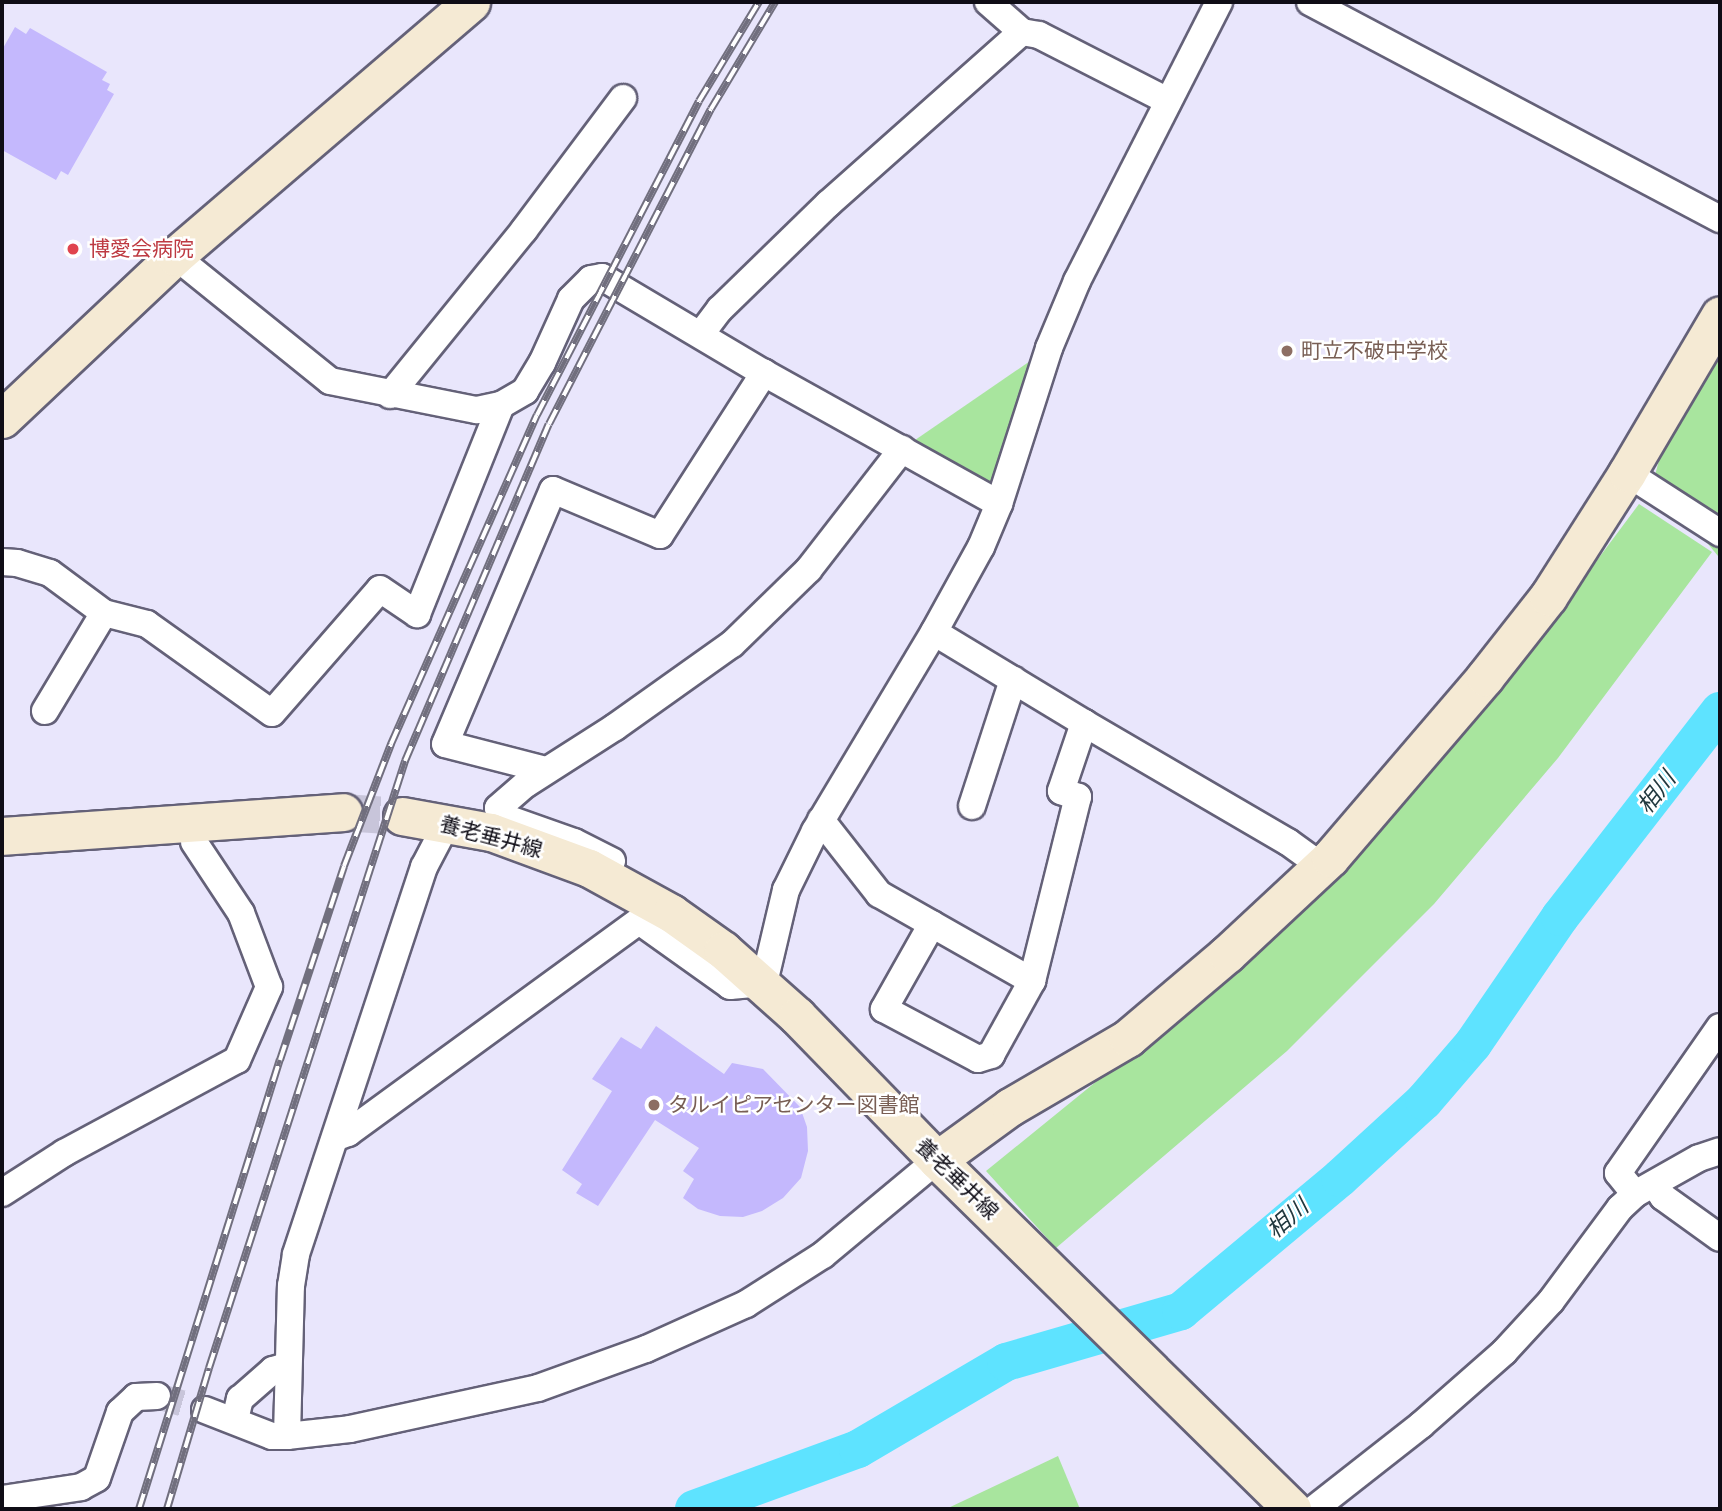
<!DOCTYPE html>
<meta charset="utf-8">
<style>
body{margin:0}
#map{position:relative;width:1722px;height:1511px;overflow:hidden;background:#e9e6fc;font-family:"Times New Roman","Noto Sans JP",serif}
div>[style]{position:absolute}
.green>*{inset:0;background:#a8e59e}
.river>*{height:38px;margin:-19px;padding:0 19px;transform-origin:19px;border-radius:19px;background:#5ee3ff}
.building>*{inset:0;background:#c4b8fd}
.street-tunnel>*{height:26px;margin-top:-13px;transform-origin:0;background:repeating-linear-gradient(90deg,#c8c5da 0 26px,transparent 0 39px)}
.secondary-tunnel>*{height:37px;margin-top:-18.5px;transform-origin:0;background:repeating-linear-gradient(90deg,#c8c5da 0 37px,transparent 0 55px)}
.roads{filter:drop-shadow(2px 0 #646178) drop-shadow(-2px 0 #646178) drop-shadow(0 2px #646178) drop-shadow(0 -2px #646178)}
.street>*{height:26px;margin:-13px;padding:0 13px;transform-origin:13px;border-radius:13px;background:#fff}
.secondary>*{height:37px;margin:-18.5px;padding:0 18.5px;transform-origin:18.5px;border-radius:18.5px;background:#f5ead4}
.rail>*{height:8px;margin-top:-4px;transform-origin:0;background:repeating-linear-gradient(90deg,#fff 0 16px,#716f7e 0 32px);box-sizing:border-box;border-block:2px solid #716f7e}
.dots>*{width:19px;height:19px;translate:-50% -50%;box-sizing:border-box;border:4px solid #fff;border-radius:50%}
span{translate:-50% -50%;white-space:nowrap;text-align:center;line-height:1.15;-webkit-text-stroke:5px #fff;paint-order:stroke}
.health-label{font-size:21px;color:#be3a42}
.left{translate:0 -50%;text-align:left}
.education-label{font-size:21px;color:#785e54}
.street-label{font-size:21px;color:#0f0d16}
.water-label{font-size:23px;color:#22393f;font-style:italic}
.frame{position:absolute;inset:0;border:4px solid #0f0d16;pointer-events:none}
</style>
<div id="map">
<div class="green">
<i style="clip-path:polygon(1720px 342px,1720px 553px,1718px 556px,1654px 479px,1666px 434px)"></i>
<i style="clip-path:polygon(1049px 348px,999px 504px,902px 449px)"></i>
<i style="clip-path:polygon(1639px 504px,1712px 552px,1558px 758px,1434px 904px,1287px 1051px,1056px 1248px,986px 1171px,1124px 1059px,1323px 885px,1510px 677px)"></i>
<i style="clip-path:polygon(1058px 1456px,1080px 1509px,946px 1509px)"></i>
</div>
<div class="river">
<i style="left:694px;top:1509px;width:175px;rotate:-20.1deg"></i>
<i style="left:858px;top:1449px;width:172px;rotate:-30.4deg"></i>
<i style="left:1006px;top:1362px;width:182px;rotate:-16.2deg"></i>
<i style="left:1181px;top:1311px;width:207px;rotate:-39.9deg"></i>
<i style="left:1340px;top:1178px;width:114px;rotate:-42.5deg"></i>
<i style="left:1424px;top:1101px;width:75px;rotate:-49.3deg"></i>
<i style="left:1473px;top:1044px;width:154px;rotate:-55.6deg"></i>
<i style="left:1560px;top:917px;width:261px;rotate:-52.2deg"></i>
</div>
<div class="building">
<i style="clip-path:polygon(15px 27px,26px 34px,30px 28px,107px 72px,102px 80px,110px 84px,107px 90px,114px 94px,68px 175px,61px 171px,56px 180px,2px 150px,2px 50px)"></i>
<i style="clip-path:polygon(656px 1026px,724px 1074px,732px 1063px,763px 1069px,800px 1107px,807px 1127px,808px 1151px,801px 1178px,783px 1198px,762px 1211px,743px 1217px,720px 1216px,698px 1209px,683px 1198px,694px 1179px,683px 1171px,699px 1148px,655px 1120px,598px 1206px,576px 1193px,582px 1184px,562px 1170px,612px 1091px,592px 1079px,621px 1037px,641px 1049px)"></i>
</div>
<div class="street-tunnel">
<i style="left:157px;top:1396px;width:50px;rotate:16.3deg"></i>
</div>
<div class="secondary-tunnel">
<i style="left:343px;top:812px;width:59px;rotate:3.9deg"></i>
</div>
<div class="roads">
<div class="street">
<i style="left:988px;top:2px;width:45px;rotate:41.4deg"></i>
<i style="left:1310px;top:2px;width:464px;rotate:27.9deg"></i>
<i style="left:175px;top:256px;width:199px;rotate:38.9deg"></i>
<i style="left:330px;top:381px;width:150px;rotate:11.2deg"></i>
<i style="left:477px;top:410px;width:25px;rotate:-12deg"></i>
<i style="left:501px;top:405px;width:28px;rotate:-30deg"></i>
<i style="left:525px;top:391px;width:33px;rotate:-59deg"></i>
<i style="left:542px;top:363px;width:70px;rotate:-65.6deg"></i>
<i style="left:571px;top:299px;width:28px;rotate:-45deg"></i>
<i style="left:591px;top:279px;width:11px;rotate:-10deg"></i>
<i style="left:602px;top:277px;width:188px;rotate:30.7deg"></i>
<i style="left:764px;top:373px;width:269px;rotate:29.1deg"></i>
<i style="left:701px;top:334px;width:31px;rotate:-53deg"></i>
<i style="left:720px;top:309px;width:151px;rotate:-44.2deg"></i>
<i style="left:828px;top:204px;width:259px;rotate:-41.6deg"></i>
<i style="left:1022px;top:32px;width:17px;rotate:10deg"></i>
<i style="left:1039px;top:35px;width:145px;rotate:27.1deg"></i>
<i style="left:390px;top:395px;width:213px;rotate:-50.9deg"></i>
<i style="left:524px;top:230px;width:165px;rotate:-53.1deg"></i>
<i style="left:1627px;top:473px;width:111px;rotate:32.8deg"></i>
<i style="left:2px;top:562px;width:15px;rotate:4deg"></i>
<i style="left:17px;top:563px;width:34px;rotate:17deg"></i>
<i style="left:50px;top:573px;width:67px;rotate:36.5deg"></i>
<i style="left:104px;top:613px;width:44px;rotate:14.3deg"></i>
<i style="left:147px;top:624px;width:153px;rotate:35.5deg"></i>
<i style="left:272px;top:713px;width:164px;rotate:-48.9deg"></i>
<i style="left:380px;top:589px;width:45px;rotate:34deg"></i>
<i style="left:417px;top:614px;width:225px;rotate:-68.1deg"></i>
<i style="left:45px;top:711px;width:114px;rotate:-59deg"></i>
<i style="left:1084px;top:723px;width:236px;rotate:30.3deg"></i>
<i style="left:1288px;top:842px;width:41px;rotate:36deg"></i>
<i style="left:546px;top:770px;width:104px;rotate:-165.6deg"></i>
<i style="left:445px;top:744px;width:276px;rotate:-67deg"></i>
<i style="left:553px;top:490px;width:116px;rotate:22.8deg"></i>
<i style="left:660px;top:535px;width:193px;rotate:-57.3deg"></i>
<i style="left:972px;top:806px;width:133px;rotate:-72deg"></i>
<i style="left:821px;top:820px;width:94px;rotate:51.9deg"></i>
<i style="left:879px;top:894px;width:176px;rotate:29.6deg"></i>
<i style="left:1032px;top:981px;width:190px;rotate:-76deg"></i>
<i style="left:1078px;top:797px;width:18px;rotate:-161deg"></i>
<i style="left:1061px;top:791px;width:72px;rotate:-71.3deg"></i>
<i style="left:1084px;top:723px;width:175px;rotate:-148.8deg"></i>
<i style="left:612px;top:861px;width:42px;rotate:-153.4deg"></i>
<i style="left:574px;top:842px;width:75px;rotate:-160.6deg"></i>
<i style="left:503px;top:817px;width:10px;rotate:-119deg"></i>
<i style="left:498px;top:808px;width:37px;rotate:-41deg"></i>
<i style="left:526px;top:784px;width:106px;rotate:-32.6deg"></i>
<i style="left:615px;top:727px;width:143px;rotate:-35.4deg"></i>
<i style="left:732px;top:644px;width:107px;rotate:-44.2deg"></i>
<i style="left:809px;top:569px;width:152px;rotate:-52.2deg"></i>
<i style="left:932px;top:924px;width:98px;rotate:119.5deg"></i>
<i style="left:884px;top:1009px;width:106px;rotate:28deg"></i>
<i style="left:978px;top:1059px;width:14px;rotate:-17deg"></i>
<i style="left:991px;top:1055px;width:85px;rotate:-61deg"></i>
<i style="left:337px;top:1137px;width:12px;rotate:-20deg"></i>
<i style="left:348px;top:1133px;width:360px;rotate:-36.1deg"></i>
<i style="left:639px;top:921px;width:112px;rotate:35.5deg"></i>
<i style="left:730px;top:986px;width:34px;rotate:-5deg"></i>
<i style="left:764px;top:983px;width:96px;rotate:-76.7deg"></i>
<i style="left:786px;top:890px;width:66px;rotate:-63.8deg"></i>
<i style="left:815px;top:831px;width:232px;rotate:-59.1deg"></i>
<i style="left:934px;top:632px;width:97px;rotate:-61.1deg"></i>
<i style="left:981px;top:547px;width:47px;rotate:-67.3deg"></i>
<i style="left:999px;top:504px;width:164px;rotate:-72.2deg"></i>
<i style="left:1049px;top:348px;width:73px;rotate:-67.3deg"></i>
<i style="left:1077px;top:281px;width:313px;rotate:-63deg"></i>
<i style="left:1654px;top:1184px;width:16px;rotate:55deg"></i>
<i style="left:1663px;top:1197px;width:70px;rotate:35.7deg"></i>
<i style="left:2px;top:1193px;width:74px;rotate:-32.8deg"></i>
<i style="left:64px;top:1153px;width:196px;rotate:-28.3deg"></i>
<i style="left:237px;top:1060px;width:80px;rotate:-66.3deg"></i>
<i style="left:269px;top:987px;width:79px;rotate:-110.7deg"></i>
<i style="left:241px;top:913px;width:85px;rotate:-123.5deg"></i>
<i style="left:1635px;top:1194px;width:27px;rotate:-129deg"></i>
<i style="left:1618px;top:1173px;width:178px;rotate:-55.1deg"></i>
<i style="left:205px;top:1410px;width:72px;rotate:21.2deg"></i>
<i style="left:272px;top:1436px;width:15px"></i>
<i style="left:287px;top:1436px;width:63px;rotate:-6.3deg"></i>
<i style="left:350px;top:1429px;width:192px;rotate:-12.3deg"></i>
<i style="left:538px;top:1388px;width:115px;rotate:-19.9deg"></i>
<i style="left:646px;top:1349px;width:110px;rotate:-24.2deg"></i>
<i style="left:746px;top:1304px;width:91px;rotate:-32.5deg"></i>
<i style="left:823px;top:1255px;width:148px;rotate:-39.8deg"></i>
<i style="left:235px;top:1420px;width:22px;rotate:-77deg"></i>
<i style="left:240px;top:1399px;width:44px;rotate:-41.3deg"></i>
<i style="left:273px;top:1370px;width:15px;rotate:-16deg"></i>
<i style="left:287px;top:1436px;width:150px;rotate:-88.5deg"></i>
<i style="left:291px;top:1286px;width:32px;rotate:-81deg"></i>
<i style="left:296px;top:1254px;width:408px;rotate:-71.7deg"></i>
<i style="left:424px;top:867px;width:50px;rotate:-62.4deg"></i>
<i style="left:2px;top:1499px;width:80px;rotate:-8.6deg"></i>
<i style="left:81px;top:1487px;width:18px;rotate:-29deg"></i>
<i style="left:97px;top:1478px;width:70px;rotate:-70.8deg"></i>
<i style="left:120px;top:1412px;width:22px;rotate:-43deg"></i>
<i style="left:136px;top:1397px;width:21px;rotate:-3deg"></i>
<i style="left:1314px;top:1509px;width:136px;rotate:-38.1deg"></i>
<i style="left:1421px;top:1425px;width:111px;rotate:-41.3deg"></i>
<i style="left:1504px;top:1352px;width:69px;rotate:-47.3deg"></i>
<i style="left:1551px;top:1301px;width:116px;rotate:-53.4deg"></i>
<i style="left:1620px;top:1208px;width:21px;rotate:-43deg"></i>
<i style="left:1635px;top:1194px;width:73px;rotate:-29.4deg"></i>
<i style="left:1699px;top:1158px;width:22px;rotate:-18deg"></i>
</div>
<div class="secondary">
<i style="left:2px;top:419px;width:238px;rotate:-43.3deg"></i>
<i style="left:175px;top:256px;width:390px;rotate:-40.6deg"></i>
<i style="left:402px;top:816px;width:90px;rotate:10.2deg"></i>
<i style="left:491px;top:832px;width:104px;rotate:20.2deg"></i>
<i style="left:589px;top:868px;width:94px;rotate:28.8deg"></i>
<i style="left:671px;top:913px;width:64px;rotate:35.4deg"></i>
<i style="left:723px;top:950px;width:99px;rotate:41.7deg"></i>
<i style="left:797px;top:1016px;width:201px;rotate:45.8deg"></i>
<i style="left:937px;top:1160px;width:498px;rotate:44.5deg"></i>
<i style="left:2px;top:836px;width:342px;rotate:-4deg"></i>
<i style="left:937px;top:1160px;width:90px;rotate:-36deg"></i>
<i style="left:1010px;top:1107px;width:137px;rotate:-30.3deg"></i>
<i style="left:1128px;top:1038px;width:130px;rotate:-40.3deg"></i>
<i style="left:1227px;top:954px;width:141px;rotate:-43deg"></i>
<i style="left:1330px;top:858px;width:238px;rotate:-49.4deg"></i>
<i style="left:1485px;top:677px;width:102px;rotate:-51.8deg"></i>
<i style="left:1548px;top:597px;width:147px;rotate:-57.5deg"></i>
<i style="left:1627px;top:473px;width:183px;rotate:-59.5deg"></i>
</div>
</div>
<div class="rail">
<i style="left:139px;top:1509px;width:471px;rotate:-72.6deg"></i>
<i style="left:280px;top:1060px;width:204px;rotate:-71.7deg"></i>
<i style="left:344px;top:866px;width:131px;rotate:-68.9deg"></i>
<i style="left:391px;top:744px;width:360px;rotate:-66.1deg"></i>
<i style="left:537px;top:415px;width:353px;rotate:-62.7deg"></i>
<i style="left:699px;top:101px;width:116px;rotate:-58.8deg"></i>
<i style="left:167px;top:1509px;width:147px;rotate:-73.4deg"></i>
<i style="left:209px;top:1368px;width:638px;rotate:-72.1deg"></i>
<i style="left:405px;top:761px;width:366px;rotate:-66.9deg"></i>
<i style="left:549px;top:424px;width:354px;rotate:-62.8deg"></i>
<i style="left:711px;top:109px;width:125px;rotate:-59.1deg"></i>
</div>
<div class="dots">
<i style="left:73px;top:249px;background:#e0444e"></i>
<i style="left:1287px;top:351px;background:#8d6e63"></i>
<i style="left:654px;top:1105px;background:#8d6e63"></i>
</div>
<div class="health-label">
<span class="left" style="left:89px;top:249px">博愛会病院</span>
</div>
<div class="education-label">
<span class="left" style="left:1301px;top:351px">町立不破中学校</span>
<span class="left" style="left:668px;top:1105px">タルイピアセンター図書館</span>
</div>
<div class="street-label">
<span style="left:491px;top:837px;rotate:15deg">養老垂井線</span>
<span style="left:957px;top:1179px;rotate:44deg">養老垂井線</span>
</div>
<div class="water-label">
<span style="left:1657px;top:793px;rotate:-52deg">相川</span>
<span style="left:1288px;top:1219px;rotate:-41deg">相川</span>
</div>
<div class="frame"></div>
</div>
